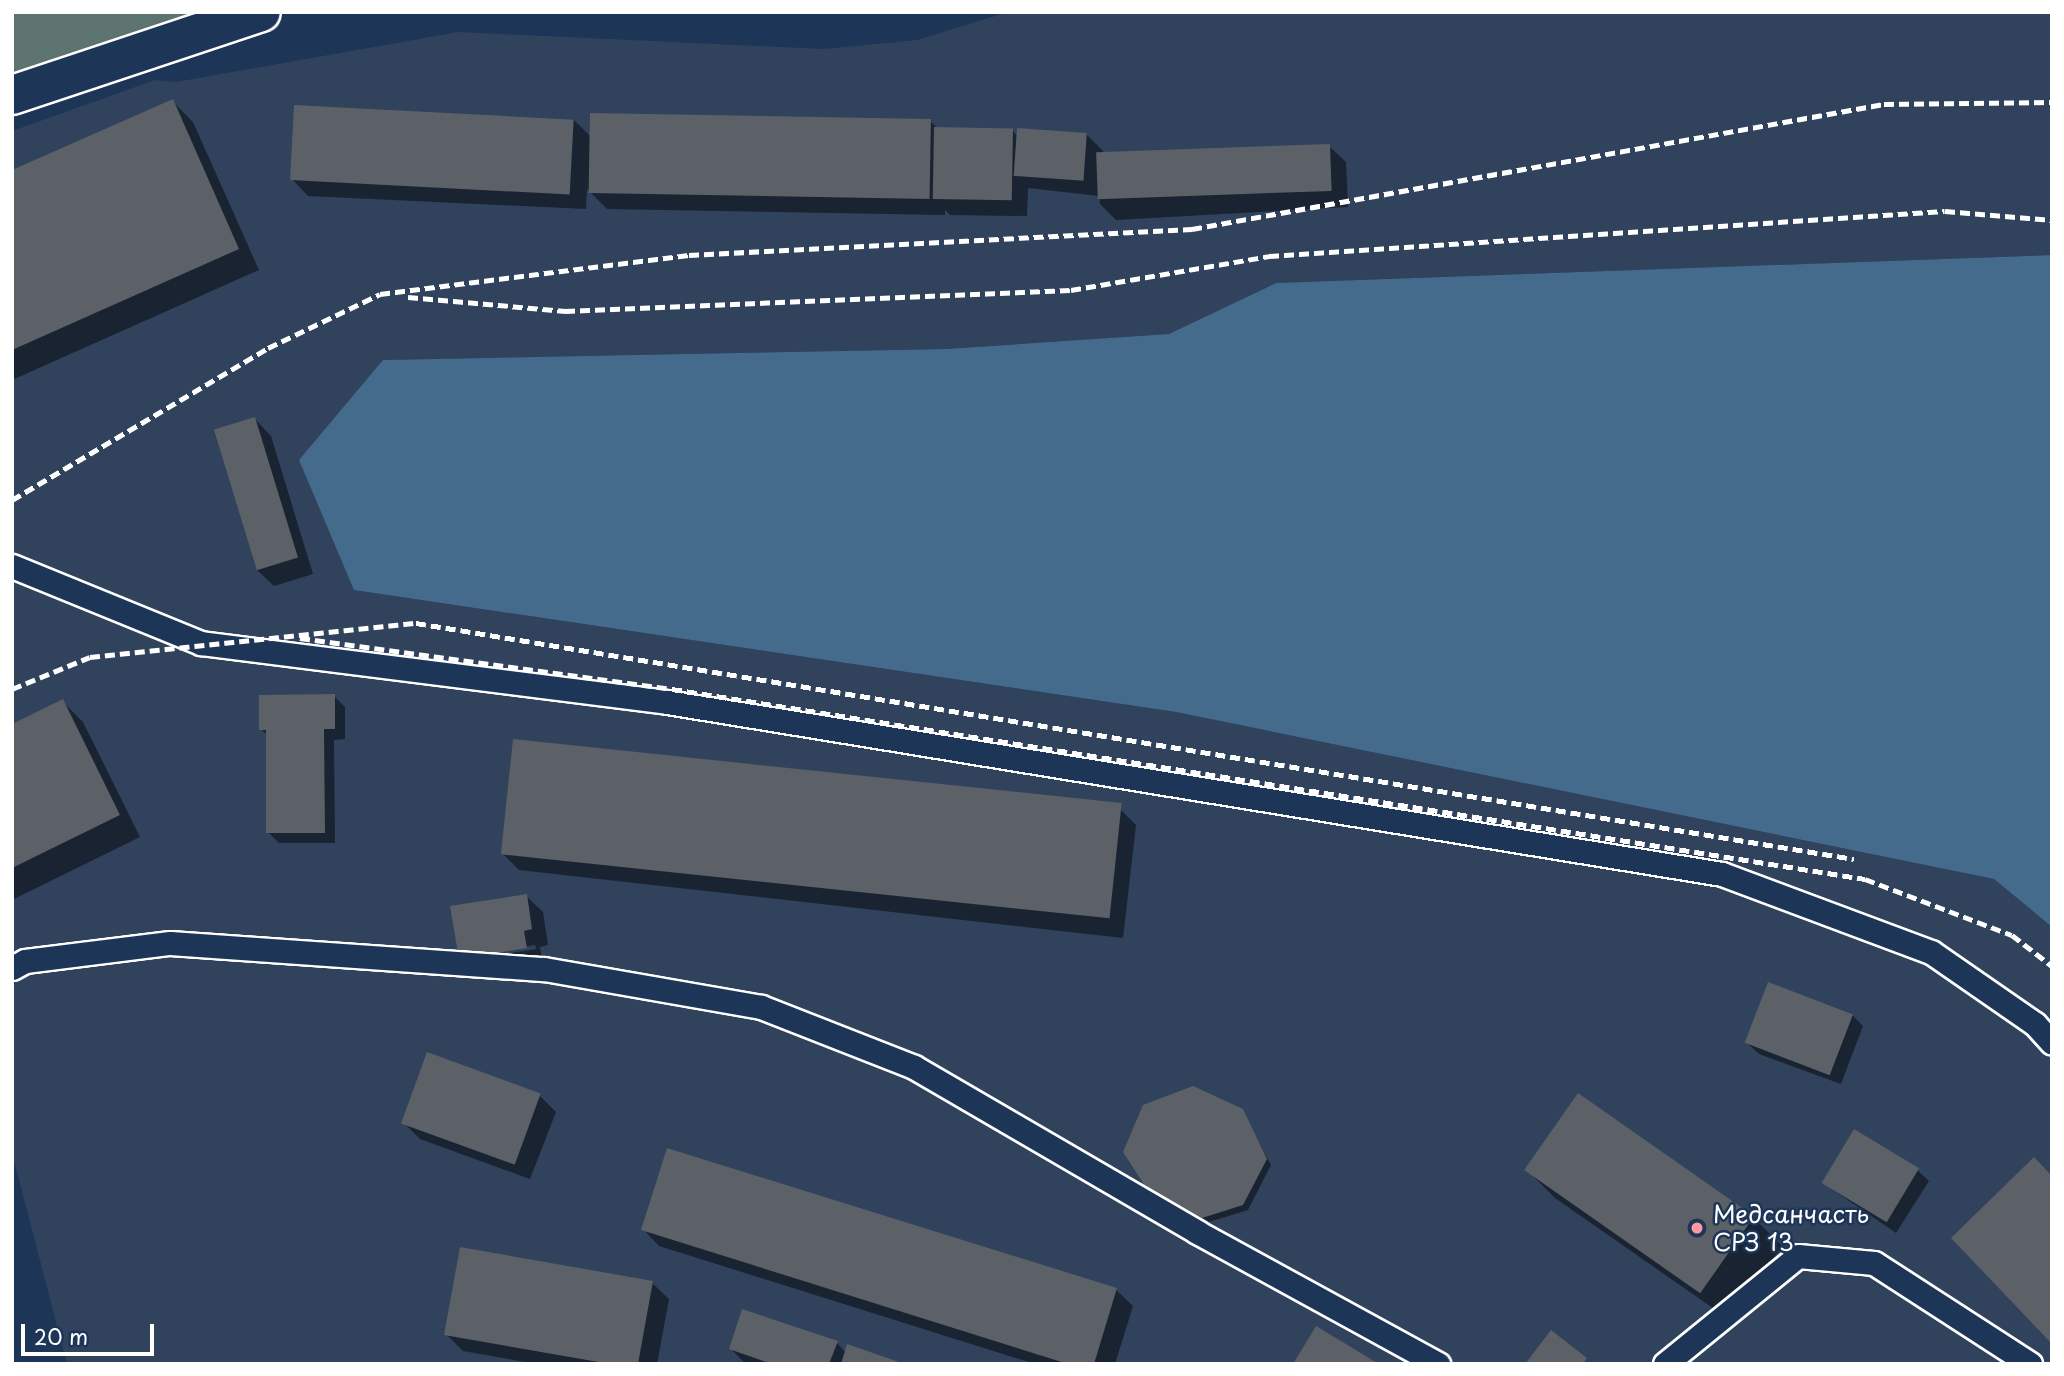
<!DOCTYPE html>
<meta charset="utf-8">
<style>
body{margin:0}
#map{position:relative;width:2064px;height:1376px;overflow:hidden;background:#1d3557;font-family:"Playpen Sans",sans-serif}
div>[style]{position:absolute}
.built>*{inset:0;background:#30425c}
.green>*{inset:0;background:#5c736e}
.water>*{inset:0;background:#446b8c}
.shadow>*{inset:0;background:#0007}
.building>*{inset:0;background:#5c6067;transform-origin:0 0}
.roads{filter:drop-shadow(2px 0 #fff) drop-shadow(-2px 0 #fff) drop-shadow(0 2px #fff) drop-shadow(0 -2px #fff)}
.service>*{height:23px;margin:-11.5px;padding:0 11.5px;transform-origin:11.5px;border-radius:11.5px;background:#1d3557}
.secondary>*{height:38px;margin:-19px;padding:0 19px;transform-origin:19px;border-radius:19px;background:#1d3557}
.rail>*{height:5px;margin-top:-2.5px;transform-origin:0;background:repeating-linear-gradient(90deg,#fff 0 10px,transparent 0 15px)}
.dots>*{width:19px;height:19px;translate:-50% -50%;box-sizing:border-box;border:4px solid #1d3557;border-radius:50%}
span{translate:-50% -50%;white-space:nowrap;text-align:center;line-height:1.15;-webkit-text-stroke:5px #1d3557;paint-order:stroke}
.poi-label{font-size:24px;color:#fff}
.left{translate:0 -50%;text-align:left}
.frame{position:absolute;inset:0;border:14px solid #fff;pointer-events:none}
.scale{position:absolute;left:21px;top:1324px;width:133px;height:32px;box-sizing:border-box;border:4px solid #fff;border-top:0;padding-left:9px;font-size:21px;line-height:24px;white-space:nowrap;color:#fff;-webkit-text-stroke:5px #1d3557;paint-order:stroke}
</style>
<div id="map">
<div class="built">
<i style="clip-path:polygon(1008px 12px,2052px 12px,2052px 255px,1276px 283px,1169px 334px,947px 349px,383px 360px,354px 590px,1176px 712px,1994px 879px,2052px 927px,2052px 1364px,67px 1364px,12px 1153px,12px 131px,155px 80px,176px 82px,458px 32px,824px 49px,917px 40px)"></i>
</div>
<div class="green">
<i style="clip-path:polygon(12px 12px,209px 12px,12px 77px)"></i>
</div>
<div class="water">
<i style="clip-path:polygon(2052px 255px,2052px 927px,1994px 879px,1176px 712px,354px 590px,299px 460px,383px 360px,947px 349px,1169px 334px,1276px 283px)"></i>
</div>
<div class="shadow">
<i style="clip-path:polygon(172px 101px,193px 122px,259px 270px,12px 380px,12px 172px)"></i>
<i style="clip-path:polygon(574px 120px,592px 138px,930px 121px,938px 129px,1012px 130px,1018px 137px,1086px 134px,1103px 151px,1102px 159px,1329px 146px,1346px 162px,1348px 207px,1116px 220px,1100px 204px,1099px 196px,1028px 188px,1027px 216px,950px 215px,945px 210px,945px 215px,607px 209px,587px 189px,586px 209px,308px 196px,292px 179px)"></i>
<i style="clip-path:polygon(255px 419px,271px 436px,313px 574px,274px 586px,257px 570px)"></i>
<i style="clip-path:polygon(334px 696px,345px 707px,345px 739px,334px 740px,335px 843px,279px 843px,268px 832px,268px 736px,261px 729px)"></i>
<i style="clip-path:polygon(62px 701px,83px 722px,140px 837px,12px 900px,12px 726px)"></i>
<i style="clip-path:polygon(1120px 809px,1136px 825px,1123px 938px,519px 870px,502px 853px)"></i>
<i style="clip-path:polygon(evenodd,526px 896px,543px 912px,548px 945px,540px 947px,543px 965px,478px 975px,461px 959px,452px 908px,526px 896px,535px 945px,536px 949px,472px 959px,472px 956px,535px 945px)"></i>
<i style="clip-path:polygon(1852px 1015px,1863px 1026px,1841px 1084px,1759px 1054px,1747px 1043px)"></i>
<i style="clip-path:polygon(539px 1095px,556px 1112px,530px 1179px,420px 1139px,403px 1122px)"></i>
<i style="clip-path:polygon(1242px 1111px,1271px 1165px,1248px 1210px,1209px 1222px,1147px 1184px)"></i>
<i style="clip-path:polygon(1527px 1170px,1753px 1217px,1782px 1246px,1730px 1320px,1555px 1198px)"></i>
<i style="clip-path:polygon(1917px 1170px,1929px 1181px,1896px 1233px,1823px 1183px)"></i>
<i style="clip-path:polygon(643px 1229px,1116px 1290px,1133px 1306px,1115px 1364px,1035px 1364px,659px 1246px)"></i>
<i style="clip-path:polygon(652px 1283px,669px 1299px,657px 1364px,537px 1364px,463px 1351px,446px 1334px)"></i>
<i style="clip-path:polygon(837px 1343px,846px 1353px,898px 1364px,746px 1364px,731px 1349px)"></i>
</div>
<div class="building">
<i style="clip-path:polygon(173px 99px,239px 249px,12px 350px,12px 170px)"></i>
<i style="left:294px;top:105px;width:280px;height:75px;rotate:3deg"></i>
<i style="left:590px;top:113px;width:341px;height:80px;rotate:1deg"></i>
<i style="left:934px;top:127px;width:79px;height:72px;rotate:1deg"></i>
<i style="left:1017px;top:128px;width:70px;height:48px;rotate:4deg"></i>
<i style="left:1330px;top:144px;width:47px;height:234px;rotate:88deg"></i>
<i style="left:255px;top:417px;width:147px;height:43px;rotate:73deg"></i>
<i style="clip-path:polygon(335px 694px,335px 729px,324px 729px,325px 833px,266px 833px,266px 730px,259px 730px,259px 695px)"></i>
<i style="clip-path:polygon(63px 699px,120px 815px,12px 868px,12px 724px)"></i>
<i style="left:513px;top:739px;width:612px;height:116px;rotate:6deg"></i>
<i style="clip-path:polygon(527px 894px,532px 929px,524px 931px,527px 948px,459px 959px,450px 906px)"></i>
<i style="left:1768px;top:982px;width:91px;height:65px;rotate:21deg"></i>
<i style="left:427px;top:1052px;width:121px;height:76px;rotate:20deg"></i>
<i style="clip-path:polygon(1193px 1086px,1243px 1109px,1267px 1159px,1243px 1205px,1202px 1218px,1145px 1186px,1123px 1152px,1143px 1105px)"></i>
<i style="left:1578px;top:1093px;width:215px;height:94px;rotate:35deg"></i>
<i style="left:1854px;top:1129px;width:76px;height:63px;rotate:31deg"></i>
<i style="clip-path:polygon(667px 1148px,1117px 1288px,1094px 1364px,1068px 1364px,641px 1230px)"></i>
<i style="clip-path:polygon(2034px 1157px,2052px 1176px,2052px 1344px,1951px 1238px)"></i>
<i style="clip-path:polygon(460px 1247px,653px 1281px,638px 1364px,610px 1364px,444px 1335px)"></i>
<i style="clip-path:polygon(742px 1309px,838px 1341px,829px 1364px,772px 1364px,729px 1349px)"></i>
<i style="clip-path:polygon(1316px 1326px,1379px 1364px,1293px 1364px)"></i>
<i style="clip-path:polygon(1551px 1330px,1587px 1358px,1583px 1364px,1525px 1364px)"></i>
<i style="clip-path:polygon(847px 1344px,902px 1363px,902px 1364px,841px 1364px)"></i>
</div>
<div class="roads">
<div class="service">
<i style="left:12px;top:566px;width:204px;rotate:22.2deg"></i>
<i style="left:201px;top:643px;width:470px;rotate:7.2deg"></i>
<i style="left:667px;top:702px;width:1069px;rotate:9.26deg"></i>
<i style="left:1722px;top:874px;width:223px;rotate:20.5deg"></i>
<i style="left:1931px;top:952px;width:126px;rotate:34.7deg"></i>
<i style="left:2035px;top:1024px;width:25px;rotate:48deg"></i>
<i style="left:12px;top:968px;width:15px;rotate:-28deg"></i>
<i style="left:25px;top:961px;width:146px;rotate:-7.1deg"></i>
<i style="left:170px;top:943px;width:375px;rotate:4deg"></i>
<i style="left:544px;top:969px;width:220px;rotate:9.9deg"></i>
<i style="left:761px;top:1007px;width:164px;rotate:21.4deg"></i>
<i style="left:914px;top:1067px;width:328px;rotate:30.2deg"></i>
<i style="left:1197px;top:1232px;width:275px;rotate:28.7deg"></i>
<i style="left:1665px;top:1364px;width:171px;rotate:-39.1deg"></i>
<i style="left:1798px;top:1256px;width:76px;rotate:5.3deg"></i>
<i style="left:1874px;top:1263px;width:186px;rotate:32.9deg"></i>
</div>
<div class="secondary">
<i style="left:12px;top:95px;width:262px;rotate:-18.4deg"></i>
</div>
</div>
<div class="rail">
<i style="left:408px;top:297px;width:158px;rotate:5.1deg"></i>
<i style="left:565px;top:311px;width:506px;rotate:-2.38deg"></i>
<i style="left:1071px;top:290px;width:201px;rotate:-9.7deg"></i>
<i style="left:1269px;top:256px;width:677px;rotate:-3.81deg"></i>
<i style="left:1945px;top:211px;width:107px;rotate:4.8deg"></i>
<i style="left:12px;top:500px;width:298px;rotate:-30.7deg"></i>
<i style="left:268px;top:348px;width:124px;rotate:-25.7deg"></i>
<i style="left:380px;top:294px;width:311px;rotate:-7.2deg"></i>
<i style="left:689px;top:255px;width:504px;rotate:-2.96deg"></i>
<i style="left:1192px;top:229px;width:703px;rotate:-10.24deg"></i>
<i style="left:1884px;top:104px;width:168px;rotate:-0.7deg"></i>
<i style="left:300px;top:638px;width:375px;rotate:7.8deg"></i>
<i style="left:672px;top:689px;width:1208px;rotate:9.05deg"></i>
<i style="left:1865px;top:879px;width:157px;rotate:20.9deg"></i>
<i style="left:2012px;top:935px;width:51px;rotate:37.8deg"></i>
<i style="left:12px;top:689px;width:84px;rotate:-22.3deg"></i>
<i style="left:90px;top:657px;width:328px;rotate:-6deg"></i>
<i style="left:416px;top:623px;width:1457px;rotate:9.32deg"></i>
</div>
<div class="dots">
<i style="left:1697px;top:1228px;background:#ff9aa2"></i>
</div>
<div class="poi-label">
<span class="left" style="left:1713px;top:1228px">Медсанчасть<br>СРЗ 13</span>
</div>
<div class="frame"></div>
<div class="scale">20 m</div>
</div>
